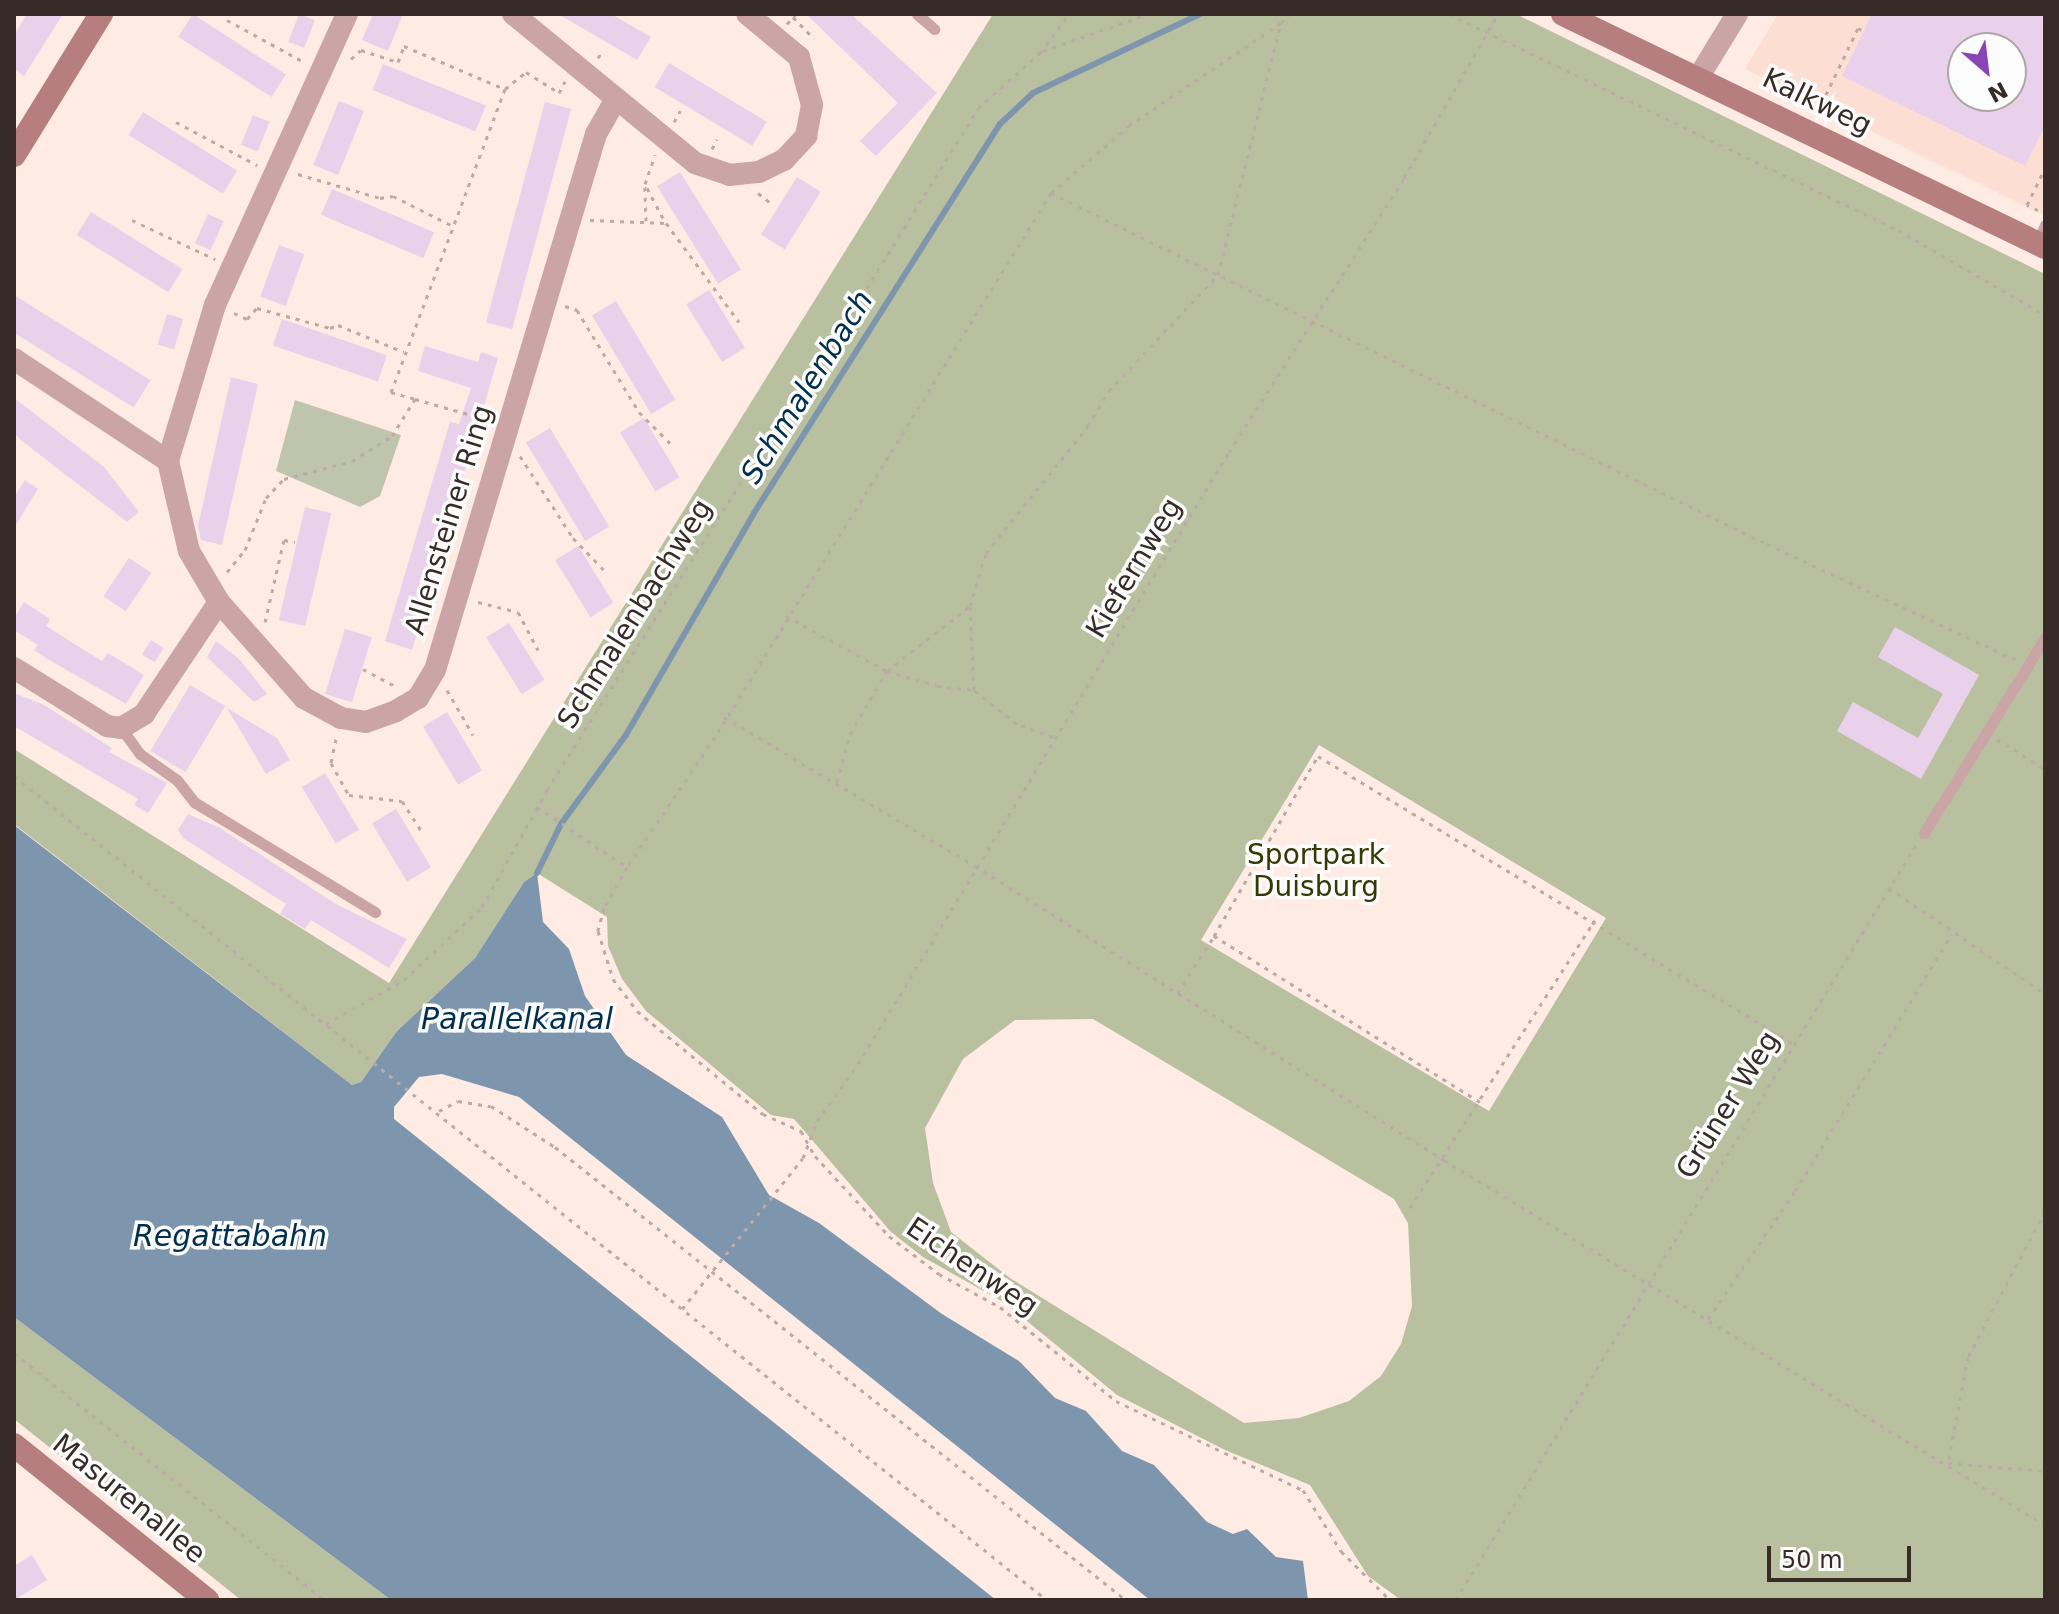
<!DOCTYPE html>
<meta charset="utf-8">
<style>
body{margin:0}
#map{position:relative;width:2059px;height:1614px;overflow:hidden;background:#fdebe4;font-family:"DejaVu Sans",sans-serif}
div>[style]{position:absolute}
.built>*{inset:0;background:#fdded3}
.green>*{inset:0;background:#bfc4ad}
.forest>*{inset:0;background:#b9c0a0}
.water>*{inset:0;background:#7d96ad}
.stream>*{height:6px;margin:-3px;padding:0 3px;transform-origin:3px;border-radius:3px;background:#7d96ad}
.building>*{inset:0;background:#ead1eb;transform-origin:0 0}
.path>*{height:3px;margin-top:-1.5px;transform-origin:0;background:repeating-linear-gradient(90deg,#baaba5 0 4px,transparent 0 10px)}
.lane>*{height:11px;margin:-5.5px;padding:0 5.5px;transform-origin:5.5px;border-radius:5.5px;background:#cba4a5}
.street>*{height:22px;margin:-11px;padding:0 11px;transform-origin:11px;border-radius:11px;background:#cba4a5}
.secondary>*{height:24px;margin:-12px;padding:0 12px;transform-origin:12px;border-radius:12px;background:#b77e80}
span{translate:-50% -50%;white-space:nowrap;text-align:center;line-height:1.15;-webkit-text-stroke:7px #fcfcfc;paint-order:stroke}
.street-label{font-size:28px;color:#362b27}
.park-label{font-size:28px;color:#333a03}
.water-label{font-size:30px;color:#012f4f;font-style:italic}
.frame{position:absolute;inset:0;border:16px solid #362b27;pointer-events:none}
.north{position:absolute;left:1947px;top:32px;width:80px;height:80px;box-sizing:border-box;background:#fcfcfc;border:2px solid #ada8a7;border-radius:50%;rotate:152deg;font-size:22px;font-weight:700;line-height:32px;text-align:center;color:#362b27}
.north::after{content:'';display:block;margin:auto;width:28px;height:36px;background:#8944b8;clip-path:polygon(50% 0,100% 100%,50% 72%,0 100%)}
.scale{position:absolute;left:1767px;top:1546px;width:144px;height:36px;box-sizing:border-box;border:4px solid #362b27;border-top:0;padding-left:10px;font-size:24px;line-height:28px;white-space:nowrap;color:#362b27;-webkit-text-stroke:6px #fcfcfc;paint-order:stroke}
</style>
<div id="map">
<div class="built">
<i style="clip-path:polygon(evenodd,1778px 14px,2045px 14px,2045px 216px,1745px 69px,1778px 14px,1963px 48px,2011px 48px,2011px 96px,1963px 96px,1963px 48px)"></i>
</div>
<div class="green">
<i style="clip-path:polygon(295px 400px,401px 435px,380px 496px,360px 507px,276px 471px)"></i>
</div>
<div class="forest">
<i style="clip-path:polygon(evenodd,993px 14px,1516px 14px,2045px 274px,2045px 1600px,1401px 1600px,1368px 1576px,1310px 1485px,1225px 1450px,1117px 1395px,1005px 1303px,923px 1257px,891px 1232px,794px 1119px,771px 1115px,646px 1011px,622px 979px,608px 946px,607px 917px,537px 873px,524px 882px,475px 958px,397px 1031px,361px 1082px,352px 1085px,14px 824px,14px 749px,389px 983px,993px 14px,1319px 745px,1606px 918px,1489px 1111px,1201px 940px,1319px 745px,993px 14px,1093px 1019px,1394px 1199px,1408px 1223px,1412px 1306px,1401px 1344px,1381px 1376px,1349px 1401px,1299px 1418px,1244px 1423px,1010px 1278px,951px 1232px,933px 1183px,925px 1128px,963px 1059px,1015px 1020px,1093px 1019px)"></i>
<i style="clip-path:polygon(14px 1317px,391px 1600px,241px 1600px,14px 1419px)"></i>
</div>
<div class="water">
<i style="clip-path:polygon(14px 825px,352px 1085px,361px 1082px,397px 1031px,475px 958px,524px 882px,537px 873px,543px 922px,569px 949px,585px 996px,626px 1055px,722px 1117px,769px 1195px,819px 1223px,942px 1314px,1019px 1361px,1055px 1398px,1086px 1411px,1122px 1451px,1154px 1465px,1207px 1522px,1233px 1534px,1247px 1529px,1276px 1557px,1303px 1561px,1308px 1600px,1150px 1600px,519px 1097px,442px 1074px,419px 1077px,394px 1107px,394px 1119px,996px 1600px,391px 1600px,14px 1317px)"></i>
</div>
<div class="stream">
<i style="left:537px;top:873px;width:55px;rotate:-63.9deg"></i>
<i style="left:561px;top:824px;width:110px;rotate:-53.9deg"></i>
<i style="left:626px;top:735px;width:256px;rotate:-60deg"></i>
<i style="left:754px;top:513px;width:460px;rotate:-57.7deg"></i>
<i style="left:1000px;top:124px;width:45px;rotate:-43.2deg"></i>
<i style="left:1033px;top:93px;width:185px;rotate:-25.3deg"></i>
</div>
<div class="building">
<i style="clip-path:polygon(27px 14px,63px 14px,24px 76px,14px 69px,14px 35px)"></i>
<i style="left:193px;top:14px;width:111px;height:27px;rotate:33deg"></i>
<i style="left:299px;top:14px;width:17px;height:30px;rotate:21deg"></i>
<i style="clip-path:polygon(373px 14px,403px 14px,388px 51px,362px 40px)"></i>
<i style="clip-path:polygon(558px 14px,611px 14px,651px 37px,637px 60px)"></i>
<i style="clip-path:polygon(806px 14px,851px 14px,937px 93px,876px 156px,860px 141px,898px 103px)"></i>
<i style="clip-path:polygon(evenodd,1872px 14px,2037px 14px,2045px 18px,2045px 126px,2025px 166px,1842px 76px,1872px 14px,1963px 48px,2011px 48px,2011px 96px,1963px 96px,1963px 48px)"></i>
<i style="left:669px;top:63px;width:114px;height:28px;rotate:31deg"></i>
<i style="left:383px;top:64px;width:111px;height:28px;rotate:22deg"></i>
<i style="left:339px;top:101px;width:27px;height:69px;rotate:22deg"></i>
<i style="left:545px;top:102px;width:27px;height:228px;rotate:15deg"></i>
<i style="left:143px;top:112px;width:111px;height:27px;rotate:32deg"></i>
<i style="left:253px;top:115px;width:18px;height:32px;rotate:22deg"></i>
<i style="left:680px;top:172px;width:115px;height:27px;rotate:58deg"></i>
<i style="left:797px;top:177px;width:28px;height:68px;rotate:32deg"></i>
<i style="left:332px;top:189px;width:111px;height:28px;rotate:23deg"></i>
<i style="left:91px;top:212px;width:108px;height:27px;rotate:32deg"></i>
<i style="left:208px;top:214px;width:17px;height:32px;rotate:24deg"></i>
<i style="left:279px;top:245px;width:27px;height:55px;rotate:20deg"></i>
<i style="left:709px;top:290px;width:68px;height:27px;rotate:58deg"></i>
<i style="left:14px;top:295px;width:161px;height:32px;rotate:32deg"></i>
<i style="left:616px;top:301px;width:115px;height:28px;rotate:59deg"></i>
<i style="left:167px;top:314px;width:17px;height:32px;rotate:17deg"></i>
<i style="left:282px;top:319px;width:111px;height:28px;rotate:19deg"></i>
<i style="clip-path:polygon(425px 346px,478px 362px,481px 352px,498px 358px,412px 650px,385px 641px,450px 422px,459px 424px,471px 388px,418px 371px)"></i>
<i style="clip-path:polygon(231px 377px,258px 384px,222px 545px,201px 540px,198px 526px)"></i>
<i style="clip-path:polygon(14px 398px,104px 467px,139px 512px,127px 522px,22px 441px,14px 433px)"></i>
<i style="left:644px;top:418px;width:69px;height:28px;rotate:59deg"></i>
<i style="left:550px;top:428px;width:115px;height:28px;rotate:59deg"></i>
<i style="clip-path:polygon(25px 480px,38px 489px,14px 528px,14px 497px)"></i>
<i style="left:305px;top:507px;width:27px;height:116px;rotate:13deg"></i>
<i style="left:578px;top:546px;width:67px;height:27px;rotate:58deg"></i>
<i style="left:129px;top:558px;width:27px;height:46px;rotate:34deg"></i>
<i style="clip-path:polygon(24px 602px,50px 619px,46px 626px,84px 650px,102px 661px,108px 653px,144px 675px,126px 704px,49px 660px,34px 650px,38px 645px,14px 630px,14px 618px)"></i>
<i style="left:509px;top:623px;width:67px;height:27px;rotate:58deg"></i>
<i style="clip-path:polygon(1895px 627px,1979px 675px,1921px 779px,1837px 731px,1853px 702px,1918px 738px,1943px 694px,1878px 657px)"></i>
<i style="left:345px;top:629px;width:28px;height:68px;rotate:17deg"></i>
<i style="left:151px;top:640px;width:15px;height:17px;rotate:32deg"></i>
<i style="clip-path:polygon(216px 641px,239px 659px,267px 694px,254px 702px,207px 657px)"></i>
<i style="left:190px;top:685px;width:41px;height:77px;rotate:31deg"></i>
<i style="clip-path:polygon(14px 693px,44px 705px,112px 748px,109px 752px,167px 783px,148px 813px,134px 805px,138px 799px,14px 726px)"></i>
<i style="clip-path:polygon(227px 708px,277px 738px,290px 760px,266px 774px)"></i>
<i style="left:447px;top:712px;width:68px;height:28px;rotate:59deg"></i>
<i style="left:325px;top:773px;width:66px;height:27px;rotate:59deg"></i>
<i style="left:396px;top:809px;width:68px;height:28px;rotate:59deg"></i>
<i style="clip-path:polygon(188px 814px,220px 828px,334px 903px,407px 939px,389px 968px,311px 920px,305px 929px,280px 914px,286px 904px,183px 838px,178px 830px)"></i>
<i style="clip-path:polygon(32px 1555px,47px 1580px,14px 1600px,14px 1566px)"></i>
</div>
<div class="path">
<i style="left:1449px;top:14px;width:498px;rotate:25.7deg"></i>
<i style="left:1898px;top:230px;width:170px;rotate:30deg"></i>
<i style="left:793px;top:17px;width:30px;rotate:46deg"></i>
<i style="left:227px;top:20px;width:88px;rotate:28.6deg"></i>
<i style="left:1281px;top:23px;width:182px;rotate:146deg"></i>
<i style="left:1130px;top:125px;width:104px;rotate:139.3deg"></i>
<i style="left:1051px;top:193px;width:639px;rotate:121.7deg"></i>
<i style="left:715px;top:737px;width:157px;rotate:124.1deg"></i>
<i style="left:627px;top:867px;width:47px;rotate:119.3deg"></i>
<i style="left:604px;top:908px;width:24px;rotate:105deg"></i>
<i style="left:598px;top:931px;width:50px;rotate:72.6deg"></i>
<i style="left:613px;top:979px;width:40px;rotate:53deg"></i>
<i style="left:637px;top:1011px;width:163px;rotate:39.3deg"></i>
<i style="left:763px;top:1114px;width:42px;rotate:24.1deg"></i>
<i style="left:801px;top:1131px;width:29px;rotate:61deg"></i>
<i style="left:815px;top:1156px;width:109px;rotate:47.2deg"></i>
<i style="left:889px;top:1236px;width:63px;rotate:37.2deg"></i>
<i style="left:939px;top:1274px;width:69px;rotate:28.4deg"></i>
<i style="left:1000px;top:1307px;width:149px;rotate:39deg"></i>
<i style="left:1116px;top:1401px;width:207px;rotate:25.5deg"></i>
<i style="left:1303px;top:1490px;width:72px;rotate:58.1deg"></i>
<i style="left:1341px;top:1551px;width:69px;rotate:45deg"></i>
<i style="left:787px;top:24px;width:13px;rotate:-48deg"></i>
<i style="left:1043px;top:51px;width:111px;rotate:-19.4deg"></i>
<i style="left:598px;top:58px;width:9px;rotate:-58deg"></i>
<i style="left:351px;top:59px;width:13px;rotate:-42deg"></i>
<i style="left:361px;top:50px;width:39px;rotate:18deg"></i>
<i style="left:398px;top:62px;width:17px;rotate:-69deg"></i>
<i style="left:404px;top:46px;width:110px;rotate:23.1deg"></i>
<i style="left:505px;top:89px;width:324px;rotate:110.6deg"></i>
<i style="left:391px;top:392px;width:25px;rotate:16deg"></i>
<i style="left:505px;top:89px;width:27px;rotate:-39deg"></i>
<i style="left:526px;top:72px;width:39px;rotate:32deg"></i>
<i style="left:559px;top:93px;width:13px;rotate:-63deg"></i>
<i style="left:1817px;top:113px;width:94px;rotate:-64.2deg"></i>
<i style="left:1858px;top:28px;width:7px;rotate:27deg"></i>
<i style="left:176px;top:122px;width:92px;rotate:28deg"></i>
<i style="left:674px;top:122px;width:13px;rotate:-61deg"></i>
<i style="left:712px;top:149px;width:11px;rotate:-63deg"></i>
<i style="left:298px;top:174px;width:85px;rotate:16.3deg"></i>
<i style="left:380px;top:198px;width:13px;rotate:-9deg"></i>
<i style="left:393px;top:196px;width:67px;rotate:26.6deg"></i>
<i style="left:647px;top:188px;width:40px;rotate:62deg"></i>
<i style="left:758px;top:193px;width:16px;rotate:38deg"></i>
<i style="left:1051px;top:193px;width:797px;rotate:26.12deg"></i>
<i style="left:1767px;top:544px;width:275px;rotate:25deg"></i>
<i style="left:2038px;top:210px;width:12px;rotate:-156deg"></i>
<i style="left:2027px;top:205px;width:41px;rotate:-64.1deg"></i>
<i style="left:132px;top:220px;width:92px;rotate:25.2deg"></i>
<i style="left:590px;top:220px;width:76px;rotate:2.3deg"></i>
<i style="left:666px;top:223px;width:123px;rotate:53.6deg"></i>
<i style="left:646px;top:221px;width:37px;rotate:-92deg"></i>
<i style="left:645px;top:184px;width:31px;rotate:-71deg"></i>
<i style="left:565px;top:306px;width:13px;rotate:18deg"></i>
<i style="left:577px;top:310px;width:119px;rotate:58.7deg"></i>
<i style="left:639px;top:412px;width:45px;rotate:45deg"></i>
<i style="left:234px;top:313px;width:14px;rotate:25deg"></i>
<i style="left:247px;top:319px;width:15px;rotate:-48deg"></i>
<i style="left:257px;top:308px;width:76px;rotate:15.3deg"></i>
<i style="left:330px;top:328px;width:9px;rotate:-21deg"></i>
<i style="left:338px;top:325px;width:71px;rotate:22.2deg"></i>
<i style="left:520px;top:456px;width:98px;rotate:57.1deg"></i>
<i style="left:573px;top:538px;width:46px;rotate:45.9deg"></i>
<i style="left:227px;top:572px;width:28px;rotate:-51deg"></i>
<i style="left:245px;top:550px;width:56px;rotate:-68deg"></i>
<i style="left:266px;top:498px;width:26px;rotate:-47deg"></i>
<i style="left:284px;top:479px;width:70px;rotate:-14.8deg"></i>
<i style="left:352px;top:461px;width:47px;rotate:-32deg"></i>
<i style="left:392px;top:436px;width:44px;rotate:-58.1deg"></i>
<i style="left:415px;top:399px;width:77px;rotate:15.8deg"></i>
<i style="left:478px;top:602px;width:41px;rotate:14deg"></i>
<i style="left:518px;top:612px;width:43px;rotate:62.2deg"></i>
<i style="left:786px;top:616px;width:115px;rotate:28.6deg"></i>
<i style="left:887px;top:671px;width:52px;rotate:16.7deg"></i>
<i style="left:937px;top:686px;width:37px;rotate:6deg"></i>
<i style="left:265px;top:622px;width:84px;rotate:-77deg"></i>
<i style="left:284px;top:540px;width:11px;rotate:10deg"></i>
<i style="left:363px;top:669px;width:36px;rotate:28deg"></i>
<i style="left:447px;top:690px;width:52px;rotate:60deg"></i>
<i style="left:724px;top:717px;width:292px;rotate:30.7deg"></i>
<i style="left:975px;top:866px;width:554px;rotate:32.08deg"></i>
<i style="left:1444px;top:1160px;width:703px;rotate:31.27deg"></i>
<i style="left:1053px;top:737px;width:38px;rotate:-160deg"></i>
<i style="left:1017px;top:724px;width:55px;rotate:-141.7deg"></i>
<i style="left:974px;top:690px;width:84px;rotate:-92.7deg"></i>
<i style="left:970px;top:606px;width:55px;rotate:-73.2deg"></i>
<i style="left:986px;top:553px;width:163px;rotate:-51.2deg"></i>
<i style="left:1088px;top:426px;width:41px;rotate:-59deg"></i>
<i style="left:1109px;top:391px;width:159px;rotate:-46.8deg"></i>
<i style="left:1218px;top:275px;width:260px;rotate:-76deg"></i>
<i style="left:1281px;top:23px;width:12px;rotate:-48deg"></i>
<i style="left:336px;top:739px;width:25px;rotate:102deg"></i>
<i style="left:331px;top:763px;width:37px;rotate:61deg"></i>
<i style="left:349px;top:795px;width:53px;rotate:6.5deg"></i>
<i style="left:402px;top:801px;width:38px;rotate:57deg"></i>
<i style="left:1997px;top:739px;width:57px;rotate:32deg"></i>
<i style="left:14px;top:776px;width:1321px;rotate:38.58deg"></i>
<i style="left:837px;top:782px;width:50px;rotate:-74.8deg"></i>
<i style="left:850px;top:734px;width:73px;rotate:-59.6deg"></i>
<i style="left:887px;top:671px;width:105px;rotate:-38.1deg"></i>
<i style="left:537px;top:807px;width:108px;rotate:33.7deg"></i>
<i style="left:1889px;top:888px;width:189px;rotate:34.2deg"></i>
<i style="left:1178px;top:993px;width:67px;rotate:-57.7deg"></i>
<i style="left:326px;top:1024px;width:90px;rotate:-29.4deg"></i>
<i style="left:404px;top:980px;width:107px;rotate:-43.1deg"></i>
<i style="left:482px;top:907px;width:134px;rotate:-60.9deg"></i>
<i style="left:547px;top:790px;width:376px;rotate:-57.8deg"></i>
<i style="left:747px;top:472px;width:69px;rotate:-53.8deg"></i>
<i style="left:788px;top:416px;width:362px;rotate:-58.3deg"></i>
<i style="left:978px;top:108px;width:83px;rotate:-41.6deg"></i>
<i style="left:1040px;top:53px;width:49px;rotate:-53.4deg"></i>
<i style="left:1480px;top:1102px;width:314px;rotate:-148deg"></i>
<i style="left:1214px;top:936px;width:208px;rotate:-60deg"></i>
<i style="left:1318px;top:756px;width:558px;rotate:31.21deg"></i>
<i style="left:439px;top:1111px;width:21px;rotate:-28deg"></i>
<i style="left:458px;top:1101px;width:33px;rotate:9deg"></i>
<i style="left:491px;top:1106px;width:76px;rotate:32.6deg"></i>
<i style="left:555px;top:1147px;width:729px;rotate:38.43deg"></i>
<i style="left:1410px;top:1208px;width:342px;rotate:-57.3deg"></i>
<i style="left:2045px;top:1211px;width:165px;rotate:117.8deg"></i>
<i style="left:1968px;top:1357px;width:108px;rotate:100.7deg"></i>
<i style="left:1948px;top:1463px;width:97px;rotate:4.7deg"></i>
<i style="left:682px;top:1309px;width:193px;rotate:-51.3deg"></i>
<i style="left:803px;top:1158px;width:40px;rotate:-69deg"></i>
<i style="left:817px;top:1121px;width:70px;rotate:-54.3deg"></i>
<i style="left:858px;top:1064px;width:716px;rotate:-58.78deg"></i>
<i style="left:1229px;top:452px;width:325px;rotate:-57.4deg"></i>
<i style="left:1404px;top:178px;width:189px;rotate:-60.2deg"></i>
<i style="left:1708px;top:1319px;width:155px;rotate:-55.8deg"></i>
<i style="left:1795px;top:1191px;width:301px;rotate:-58.6deg"></i>
<i style="left:14px;top:1353px;width:396px;rotate:38.5deg"></i>
<i style="left:1456px;top:1600px;width:884px;rotate:-58.65deg"></i>
</div>
<div class="lane">
<i style="left:917px;top:14px;width:23px;rotate:41deg"></i>
<i style="left:2037px;top:243px;width:20px;rotate:-66deg"></i>
<i style="left:121px;top:728px;width:32px;rotate:54deg"></i>
<i style="left:140px;top:754px;width:45px;rotate:35.1deg"></i>
<i style="left:177px;top:780px;width:28px;rotate:52deg"></i>
<i style="left:194px;top:802px;width:212px;rotate:31.3deg"></i>
<i style="left:1924px;top:833px;width:229px;rotate:-58.2deg"></i>
</div>
<div class="street">
<i style="left:347px;top:14px;width:320px;rotate:114.4deg"></i>
<i style="left:215px;top:305px;width:163px;rotate:106.8deg"></i>
<i style="left:168px;top:461px;width:92px;rotate:76.9deg"></i>
<i style="left:189px;top:551px;width:59px;rotate:59.5deg"></i>
<i style="left:219px;top:602px;width:128px;rotate:48.5deg"></i>
<i style="left:304px;top:698px;width:42px;rotate:28.4deg"></i>
<i style="left:341px;top:718px;width:25px;rotate:9deg"></i>
<i style="left:366px;top:722px;width:32px;rotate:-20deg"></i>
<i style="left:396px;top:711px;width:26px;rotate:-31deg"></i>
<i style="left:418px;top:698px;width:33px;rotate:-59deg"></i>
<i style="left:435px;top:670px;width:560px;rotate:-73.28deg"></i>
<i style="left:596px;top:134px;width:40px;rotate:-60.3deg"></i>
<i style="left:513px;top:14px;width:235px;rotate:39.3deg"></i>
<i style="left:695px;top:163px;width:36px;rotate:19deg"></i>
<i style="left:729px;top:175px;width:30px;rotate:-6deg"></i>
<i style="left:759px;top:172px;width:28px;rotate:-26deg"></i>
<i style="left:784px;top:160px;width:33px;rotate:-47deg"></i>
<i style="left:806px;top:136px;width:32px;rotate:-79deg"></i>
<i style="left:812px;top:105px;width:50px;rotate:-105.2deg"></i>
<i style="left:799px;top:57px;width:67px;rotate:-140.4deg"></i>
<i style="left:1698px;top:78px;width:75px;rotate:-58.6deg"></i>
<i style="left:14px;top:359px;width:185px;rotate:33.5deg"></i>
<i style="left:14px;top:668px;width:110px;rotate:31.9deg"></i>
<i style="left:107px;top:726px;width:14px;rotate:8deg"></i>
<i style="left:121px;top:728px;width:27px;rotate:-31deg"></i>
<i style="left:144px;top:714px;width:135px;rotate:-56.2deg"></i>
</div>
<div class="secondary">
<i style="left:1563px;top:14px;width:535px;rotate:25.8deg"></i>
<i style="left:14px;top:155px;width:166px;rotate:-58.3deg"></i>
<i style="left:14px;top:1445px;width:248px;rotate:38.8deg"></i>
</div>
<div class="street-label">
<span style="left:1817px;top:102px;rotate:26deg">Kalkweg</span>
<span style="left:449px;top:520px;rotate:-73deg">Allensteiner Ring</span>
<span style="left:1134px;top:568px;rotate:-59deg">Kiefernweg</span>
<span style="left:635px;top:614px;rotate:-58deg">Schmalenbachweg</span>
<span style="left:1728px;top:1105px;rotate:-58deg">Grüner Weg</span>
<span style="left:972px;top:1267px;rotate:34deg">Eichenweg</span>
<span style="left:129px;top:1499px;rotate:39deg">Masurenallee</span>
</div>
<div class="park-label">
<span style="left:1316px;top:871px">Sportpark<br>Duisburg</span>
</div>
<div class="water-label">
<span style="left:807px;top:387px;rotate:-58deg">Schmalenbach</span>
<span style="left:517px;top:1019px">Parallelkanal</span>
<span style="left:230px;top:1236px">Regattabahn</span>
</div>
<div class="frame"></div>
<div class="north">N</div>
<div class="scale">50 m</div>
</div>
